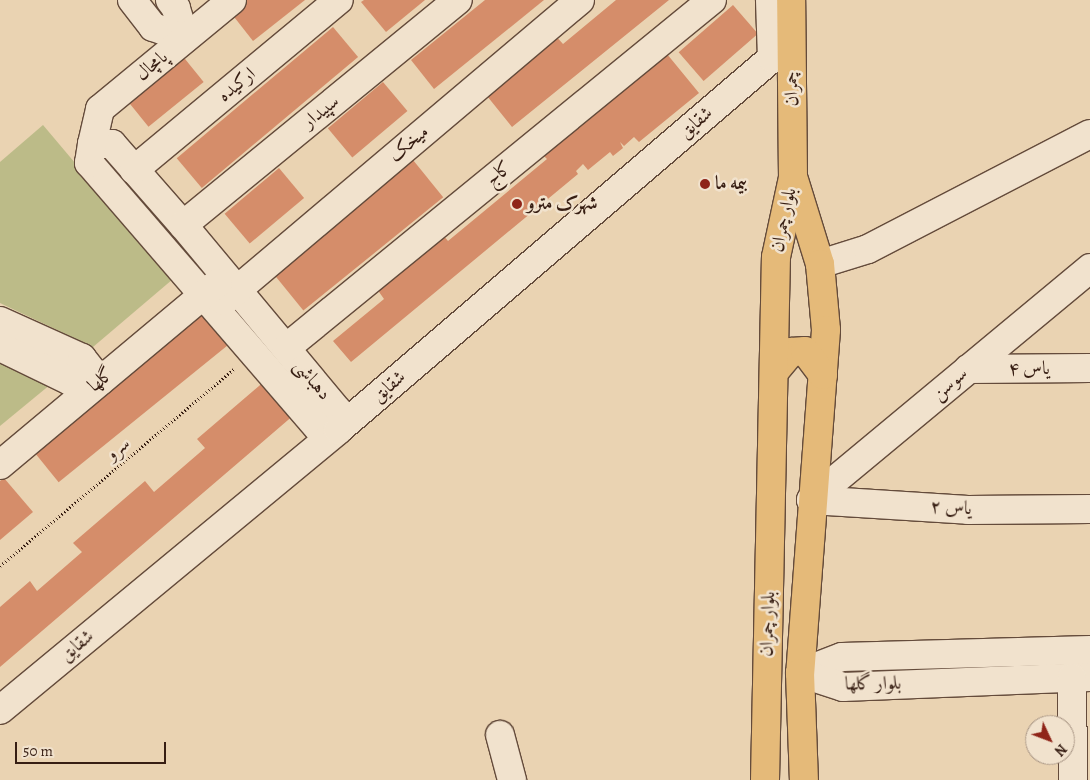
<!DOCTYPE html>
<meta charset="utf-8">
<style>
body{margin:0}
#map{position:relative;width:1090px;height:780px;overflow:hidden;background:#ead3b2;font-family:Alegreya,Amiri,serif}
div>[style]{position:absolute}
.green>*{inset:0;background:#bcbb88}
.building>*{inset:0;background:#d58d6a;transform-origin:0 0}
.path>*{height:3px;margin-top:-1.5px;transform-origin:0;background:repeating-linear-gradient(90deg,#371e13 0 1px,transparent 0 3.5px)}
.roads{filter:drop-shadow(1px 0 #644b3b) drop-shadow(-1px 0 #644b3b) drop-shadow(0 1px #644b3b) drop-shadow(0 -1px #644b3b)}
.minor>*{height:28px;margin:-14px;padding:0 14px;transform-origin:14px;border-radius:14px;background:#f1e2cd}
.major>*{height:28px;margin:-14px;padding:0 14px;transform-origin:14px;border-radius:14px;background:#e5ba79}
.dots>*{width:14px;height:14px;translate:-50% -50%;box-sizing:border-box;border:2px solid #f1e2cd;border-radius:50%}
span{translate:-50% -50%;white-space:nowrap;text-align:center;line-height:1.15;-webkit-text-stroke:5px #f1e2cd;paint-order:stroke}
.street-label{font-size:19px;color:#371e13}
.poi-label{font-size:19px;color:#371e13;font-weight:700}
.left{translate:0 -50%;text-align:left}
.north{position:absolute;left:1025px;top:715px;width:50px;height:50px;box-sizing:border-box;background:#f1e2cd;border:1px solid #a79483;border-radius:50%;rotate:133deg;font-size:14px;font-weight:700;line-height:20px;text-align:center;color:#371e13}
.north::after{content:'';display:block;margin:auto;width:18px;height:22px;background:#8f2418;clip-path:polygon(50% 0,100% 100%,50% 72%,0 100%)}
.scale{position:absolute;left:15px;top:742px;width:151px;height:22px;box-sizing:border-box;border:2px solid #371e13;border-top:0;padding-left:6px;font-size:15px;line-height:18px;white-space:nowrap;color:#371e13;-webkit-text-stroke:4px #f1e2cd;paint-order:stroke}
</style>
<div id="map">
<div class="green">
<i style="clip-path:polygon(43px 125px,173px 279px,93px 347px,0 303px,0 162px)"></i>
<i style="clip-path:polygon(0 359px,51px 384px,0 426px)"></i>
</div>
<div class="building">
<i style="clip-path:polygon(246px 0,305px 0,253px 41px,231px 13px)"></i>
<i style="clip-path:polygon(364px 0,425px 0,386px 32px,361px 2px)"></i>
<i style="clip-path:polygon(485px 0,544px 0,434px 89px,411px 60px)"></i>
<i style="clip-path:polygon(616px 0,669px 0,512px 127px,483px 91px,554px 34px,563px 44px)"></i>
<i style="left:733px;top:5px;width:38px;height:72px;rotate:49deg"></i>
<i style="left:333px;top:27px;width:39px;height:204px;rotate:50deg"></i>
<i style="left:181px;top:54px;width:36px;height:71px;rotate:51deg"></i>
<i style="clip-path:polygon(667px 54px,699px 93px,639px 142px,634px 137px,624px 146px,620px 142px,623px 148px,613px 156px,610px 152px,588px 170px,583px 164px,576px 171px,578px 174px,351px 362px,333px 341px,384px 299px,377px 289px,443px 235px,448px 241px,547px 159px,540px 152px)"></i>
<i style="left:383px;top:82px;width:38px;height:72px;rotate:50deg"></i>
<i style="left:413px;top:160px;width:48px;height:180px;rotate:51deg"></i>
<i style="left:279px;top:168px;width:39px;height:71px;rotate:50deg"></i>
<i style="left:205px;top:307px;width:44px;height:224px;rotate:51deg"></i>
<i style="clip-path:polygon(266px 380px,295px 414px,0 667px,0 607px,30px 581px,37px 591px,82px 552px,73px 543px,145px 481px,154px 492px,205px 448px,197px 439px)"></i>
<i style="clip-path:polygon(4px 478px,33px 512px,0 540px,0 481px)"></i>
</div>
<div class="path">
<i style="left:0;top:566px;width:307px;rotate:-40.1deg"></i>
</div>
<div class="roads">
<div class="minor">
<i style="left:132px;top:0;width:34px;rotate:52deg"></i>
<i style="left:153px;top:27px;width:34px;rotate:19deg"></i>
<i style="left:185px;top:38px;width:31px;rotate:-107deg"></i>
<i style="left:176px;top:8px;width:10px;rotate:-127deg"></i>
<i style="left:92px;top:144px;width:20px"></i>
<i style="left:112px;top:144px;width:108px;rotate:48.8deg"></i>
<i style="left:183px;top:225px;width:242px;rotate:50.2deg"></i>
<i style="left:338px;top:411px;width:19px;rotate:90deg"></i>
<i style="left:338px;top:430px;width:19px;rotate:-177deg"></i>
<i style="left:319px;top:429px;width:352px;rotate:-130.8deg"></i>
<i style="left:89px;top:163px;width:19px;rotate:-81deg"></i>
<i style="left:92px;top:144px;width:36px;rotate:-77deg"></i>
<i style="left:100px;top:109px;width:171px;rotate:-39.5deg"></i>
<i style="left:134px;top:170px;width:266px;rotate:-39.7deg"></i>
<i style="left:183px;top:225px;width:355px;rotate:-39.3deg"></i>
<i style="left:820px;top:264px;width:50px;rotate:-17.4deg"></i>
<i style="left:868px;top:249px;width:250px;rotate:-27.4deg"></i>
<i style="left:224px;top:301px;width:466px;rotate:-40.2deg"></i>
<i style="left:0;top:321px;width:90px;rotate:24.3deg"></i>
<i style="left:82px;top:358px;width:29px;rotate:52deg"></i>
<i style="left:100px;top:381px;width:30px;rotate:180deg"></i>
<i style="left:70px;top:381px;width:78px;rotate:-154.1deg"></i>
<i style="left:286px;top:348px;width:550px;rotate:-39.25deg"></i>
<i style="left:968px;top:369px;width:122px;rotate:-0.5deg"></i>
<i style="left:0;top:465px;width:284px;rotate:-39.9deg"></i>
<i style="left:811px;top:500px;width:363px;rotate:-39.7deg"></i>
<i style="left:811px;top:500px;width:157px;rotate:3.6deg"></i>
<i style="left:968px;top:510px;width:122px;rotate:-0.5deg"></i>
<i style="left:800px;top:673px;width:45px;rotate:-20.9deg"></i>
<i style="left:842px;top:657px;width:248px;rotate:-1.6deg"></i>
<i style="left:800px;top:673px;width:45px;rotate:18deg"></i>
<i style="left:843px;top:687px;width:247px;rotate:-2.3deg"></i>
<i style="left:1072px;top:678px;width:102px;rotate:89.4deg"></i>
<i style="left:0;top:710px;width:439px;rotate:-39.6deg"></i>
<i style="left:338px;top:430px;width:572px;rotate:-40.6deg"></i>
<i style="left:772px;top:58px;width:58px;rotate:-92deg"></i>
<i style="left:500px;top:735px;width:47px;rotate:75.1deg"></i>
</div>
<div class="major">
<i style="left:794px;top:180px;width:88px;rotate:72.8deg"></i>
<i style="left:820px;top:264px;width:66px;rotate:84.8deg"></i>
<i style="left:826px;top:330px;width:344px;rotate:94.3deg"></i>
<i style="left:800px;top:673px;width:107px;rotate:87.9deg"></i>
<i style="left:775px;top:371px;width:25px;rotate:-50deg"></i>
<i style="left:791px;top:352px;width:14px;rotate:-4deg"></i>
<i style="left:805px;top:351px;width:30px;rotate:53deg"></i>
<i style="left:765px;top:780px;width:523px;rotate:-88.8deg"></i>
<i style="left:776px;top:257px;width:81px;rotate:-77.9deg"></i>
<i style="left:793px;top:178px;width:178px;rotate:-90.6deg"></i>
</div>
</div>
<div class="dots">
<i style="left:705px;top:184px;background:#8f2418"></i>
<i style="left:517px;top:204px;background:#8f2418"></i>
</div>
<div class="street-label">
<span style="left:152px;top:66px;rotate:-40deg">پامچال</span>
<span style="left:237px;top:85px;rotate:-39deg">ارکیده</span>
<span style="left:792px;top:89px;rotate:-91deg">چمران</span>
<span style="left:321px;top:112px;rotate:-39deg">سپیدار</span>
<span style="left:696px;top:123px;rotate:-41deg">شقایق</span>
<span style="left:409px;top:144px;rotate:-40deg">میخک</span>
<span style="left:499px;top:174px;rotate:-39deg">کاج</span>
<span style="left:784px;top:220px;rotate:-78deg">بلوار چمران</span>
<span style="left:1029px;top:369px">یاس ۴</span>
<span style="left:101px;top:380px;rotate:-40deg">گلها</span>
<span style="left:312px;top:380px;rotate:50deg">دهباشی</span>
<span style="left:950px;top:384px;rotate:-40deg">سوسن</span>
<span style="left:389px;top:387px;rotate:-41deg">شقایق</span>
<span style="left:118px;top:449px;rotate:-40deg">سرو</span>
<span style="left:951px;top:508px;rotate:3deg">یاس ۲</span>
<span style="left:768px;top:624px;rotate:-88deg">بلوار چمران</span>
<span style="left:77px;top:646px;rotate:-40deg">شقایق</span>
<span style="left:873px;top:684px;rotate:-1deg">بلوار گلها</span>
</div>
<div class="poi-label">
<span class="left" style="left:715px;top:184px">بیمه ما</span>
<span class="left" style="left:527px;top:204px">شهرک مترو</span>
</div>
<div class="north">N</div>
<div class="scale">50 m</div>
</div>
